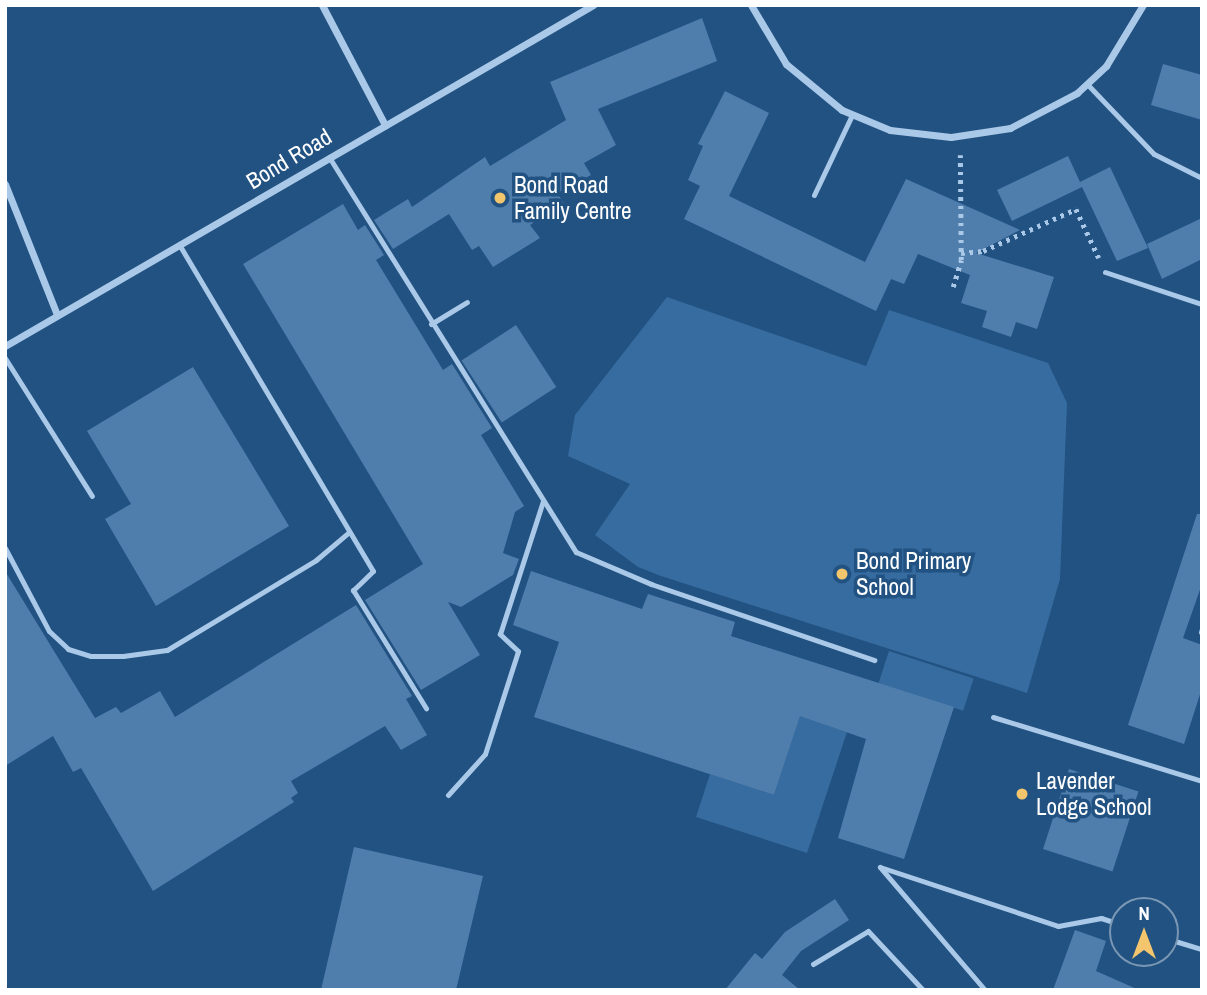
<!DOCTYPE html>
<style>
body{margin:0}
#map{position:relative;width:1207px;height:995px;overflow:hidden;background:#225282;font-family:"Archivo Narrow",sans-serif}
div>[style]{position:absolute}
.green>*{inset:0;background:#376ca0;transform-origin:0 0}
.building>*{inset:0;background:#4f7ead;transform-origin:0 0}
.path>*{height:4.5px;margin-top:-2.25px;transform-origin:0;background:repeating-linear-gradient(90deg,#aac9e8 0 3.5px,transparent 0 8.5px)}
.service>*{height:5px;margin:-2.5px;padding:0 2.5px;transform-origin:2.5px;border-radius:2.5px;background:#aac9e8}
.minor>*{height:7px;margin:-3.5px;padding:0 3.5px;transform-origin:3.5px;border-radius:3.5px;background:#aac9e8}
.dots>*{width:19px;height:19px;translate:-50% -50%;box-sizing:border-box;border:4px solid #225282;border-radius:50%}
span{translate:-50% -50%;white-space:nowrap;text-align:center;line-height:1.15;-webkit-text-stroke:7px #225282;paint-order:stroke}
.street-label{font-size:23px;color:#fff}
.poi-label{font-size:23px;color:#fff}
.left{translate:0 -50%;text-align:left}
.frame{position:absolute;inset:0;border:7px solid #fff;pointer-events:none}
.north{position:absolute;left:1109px;top:897px;width:70px;height:70px;box-sizing:border-box;background:#225282;border:2px solid #7a97b4;border-radius:50%;rotate:0deg;font-size:19px;font-weight:700;line-height:28px;text-align:center;color:#fff}
.north::after{content:'';display:block;margin:auto;width:24px;height:32px;background:#f3c56c;clip-path:polygon(50% 0,100% 100%,50% 72%,0 100%)}
</style>
<div id="map">
<div class="green">
<i style="clip-path:polygon(667px 297px,866px 366px,889px 310px,1048px 363px,1067px 403px,1060px 579px,1027px 693px,661px 576px,638px 567px,595px 535px,630px 484px,568px 456px,575px 415px)"></i>
<i style="left:889px;top:651px;width:89px;height:34px;rotate:18deg"></i>
<i style="clip-path:polygon(803px 706px,830px 714px,826px 725px,847px 732px,807px 853px,696px 817px,710px 774px,774px 795px)"></i>
</div>
<div class="building">
<i style="clip-path:polygon(702px 18px,717px 61px,598px 109px,616px 145px,584px 163px,591px 175px,557px 193px,564px 203px,530px 225px,540px 238px,493px 267px,479px 246px,472px 250px,449px 214px,393px 249px,374px 220px,408px 199px,412px 207px,485px 157px,490px 166px,566px 120px,550px 82px)"></i>
<i style="clip-path:polygon(1163px 64px,1202px 75px,1202px 120px,1151px 105px)"></i>
<i style="clip-path:polygon(725px 91px,769px 113px,729px 196px,865px 262px,906px 179px,1020px 230px,976px 253px,1054px 277px,1037px 329px,1016px 322px,1011px 337px,982px 327px,987px 311px,961px 303px,970px 275px,918px 254px,904px 284px,891px 279px,876px 311px,684px 219px,700px 186px,688px 180px,703px 146px,698px 144px)"></i>
<i style="clip-path:polygon(1068px 156px,1080px 182px,1110px 167px,1148px 248px,1117px 261px,1082px 187px,1012px 221px,997px 190px)"></i>
<i style="clip-path:polygon(343px 204px,358px 230px,365px 225px,384px 255px,376px 260px,443px 370px,452px 364px,492px 428px,481px 435px,524px 506px,515px 512px,503px 553px,519px 559px,513px 575px,461px 607px,448px 602px,480px 655px,421px 690px,365px 600px,423px 564px,243px 264px)"></i>
<i style="clip-path:polygon(1202px 218px,1202px 259px,1162px 279px,1147px 244px)"></i>
<i style="left:516px;top:325px;width:74px;height:65px;rotate:57deg"></i>
<i style="clip-path:polygon(193px 367px,289px 526px,156px 606px,105px 519px,131px 504px,87px 431px)"></i>
<i style="clip-path:polygon(1197px 514px,1202px 514px,1202px 584px,1183px 638px,1202px 645px,1202px 688px,1184px 744px,1128px 725px)"></i>
<i style="clip-path:polygon(5px 571px,95px 718px,116px 707px,121px 713px,160px 691px,175px 717px,356px 605px,412px 696px,406px 699px,427px 735px,401px 750px,385px 726px,291px 781px,298px 793px,291px 798px,294px 802px,153px 891px,81px 768px,73px 772px,53px 736px,5px 766px)"></i>
<i style="clip-path:polygon(531px 571px,642px 609px,648px 594px,735px 622px,731px 636px,954px 707px,904px 859px,838px 838px,866px 739px,800px 716px,774px 795px,534px 717px,559px 642px,513px 625px)"></i>
<i style="left:1069px;top:769px;width:73px;height:84px;rotate:18deg"></i>
<i style="clip-path:polygon(354px 847px,483px 876px,456px 990px,321px 990px)"></i>
<i style="clip-path:polygon(835px 899px,849px 920px,801px 951px,782px 975px,800px 990px,725px 990px,755px 953px,762px 959px,785px 932px)"></i>
<i style="clip-path:polygon(1075px 930px,1106px 941px,1096px 971px,1139px 990px,1053px 990px)"></i>
</div>
<div class="path">
<i style="left:961px;top:253px;width:22px;rotate:-5deg"></i>
<i style="left:983px;top:251px;width:102px;rotate:-24.3deg"></i>
<i style="left:1076px;top:209px;width:54px;rotate:64.9deg"></i>
<i style="left:953px;top:287px;width:28px;rotate:-73deg"></i>
<i style="left:961px;top:260px;width:105px;rotate:-90.5deg"></i>
</div>
<div class="service">
<i style="left:1088px;top:85px;width:95px;rotate:46.3deg"></i>
<i style="left:1154px;top:154px;width:54px;rotate:26.6deg"></i>
<i style="left:329px;top:157px;width:466px;rotate:58deg"></i>
<i style="left:576px;top:552px;width:82px;rotate:23.1deg"></i>
<i style="left:651px;top:584px;width:236px;rotate:18.8deg"></i>
<i style="left:814px;top:195px;width:89px;rotate:-64.6deg"></i>
<i style="left:180px;top:246px;width:378px;rotate:59.3deg"></i>
<i style="left:373px;top:571px;width:28px;rotate:136deg"></i>
<i style="left:353px;top:590px;width:139px;rotate:58.3deg"></i>
<i style="left:1105px;top:272px;width:102px;rotate:18.3deg"></i>
<i style="left:431px;top:324px;width:42px;rotate:-31.4deg"></i>
<i style="left:5px;top:358px;width:163px;rotate:57.8deg"></i>
<i style="left:5px;top:548px;width:94px;rotate:62.1deg"></i>
<i style="left:49px;top:631px;width:26px;rotate:43deg"></i>
<i style="left:68px;top:649px;width:24px;rotate:17deg"></i>
<i style="left:91px;top:656px;width:32px"></i>
<i style="left:123px;top:656px;width:44px;rotate:-7.8deg"></i>
<i style="left:167px;top:650px;width:174px;rotate:-31.1deg"></i>
<i style="left:316px;top:560px;width:42px;rotate:-40.2deg"></i>
<i style="left:1201px;top:632px;width:3px;rotate:-72deg"></i>
<i style="left:993px;top:717px;width:219px;rotate:17deg"></i>
<i style="left:448px;top:795px;width:55px;rotate:-47.9deg"></i>
<i style="left:485px;top:754px;width:108px;rotate:-72.2deg"></i>
<i style="left:518px;top:651px;width:25px;rotate:-137deg"></i>
<i style="left:500px;top:634px;width:140px;rotate:-72.1deg"></i>
<i style="left:1165px;top:938px;width:39px;rotate:17deg"></i>
<i style="left:813px;top:964px;width:64px;rotate:-31deg"></i>
<i style="left:868px;top:931px;width:81px;rotate:47deg"></i>
<i style="left:985px;top:990px;width:162px;rotate:-130.5deg"></i>
<i style="left:880px;top:867px;width:188px;rotate:18.3deg"></i>
<i style="left:1058px;top:926px;width:44px;rotate:-10.5deg"></i>
<i style="left:1101px;top:918px;width:23px;rotate:18deg"></i>
</div>
<div class="minor">
<i style="left:322px;top:5px;width:136px;rotate:62.3deg"></i>
<i style="left:751px;top:5px;width:69px;rotate:59.3deg"></i>
<i style="left:786px;top:64px;width:72px;rotate:39.4deg"></i>
<i style="left:842px;top:110px;width:52px;rotate:22.6deg"></i>
<i style="left:890px;top:130px;width:61px;rotate:6.5deg"></i>
<i style="left:951px;top:137px;width:60px;rotate:-8.7deg"></i>
<i style="left:1010px;top:128px;width:76px;rotate:-27.6deg"></i>
<i style="left:1077px;top:93px;width:40px;rotate:-43deg"></i>
<i style="left:1106px;top:66px;width:71px;rotate:-58.8deg"></i>
<i style="left:5px;top:184px;width:141px;rotate:68.3deg"></i>
<i style="left:5px;top:346px;width:680px;rotate:-30.11deg"></i>
</div>
<div class="dots">
<i style="left:500px;top:198px;background:#f3c56c"></i>
<i style="left:842px;top:574px;background:#f3c56c"></i>
<i style="left:1022px;top:794px;background:#f3c56c"></i>
</div>
<div class="street-label">
<span style="left:289px;top:159px;rotate:-31deg">Bond Road</span>
</div>
<div class="poi-label">
<span class="left" style="left:514px;top:198px">Bond Road<br>Family Centre</span>
<span class="left" style="left:856px;top:574px">Bond Primary<br>School</span>
<span class="left" style="left:1036px;top:794px">Lavender<br>Lodge School</span>
</div>
<div class="frame"></div>
<div class="north">N</div>
</div>
